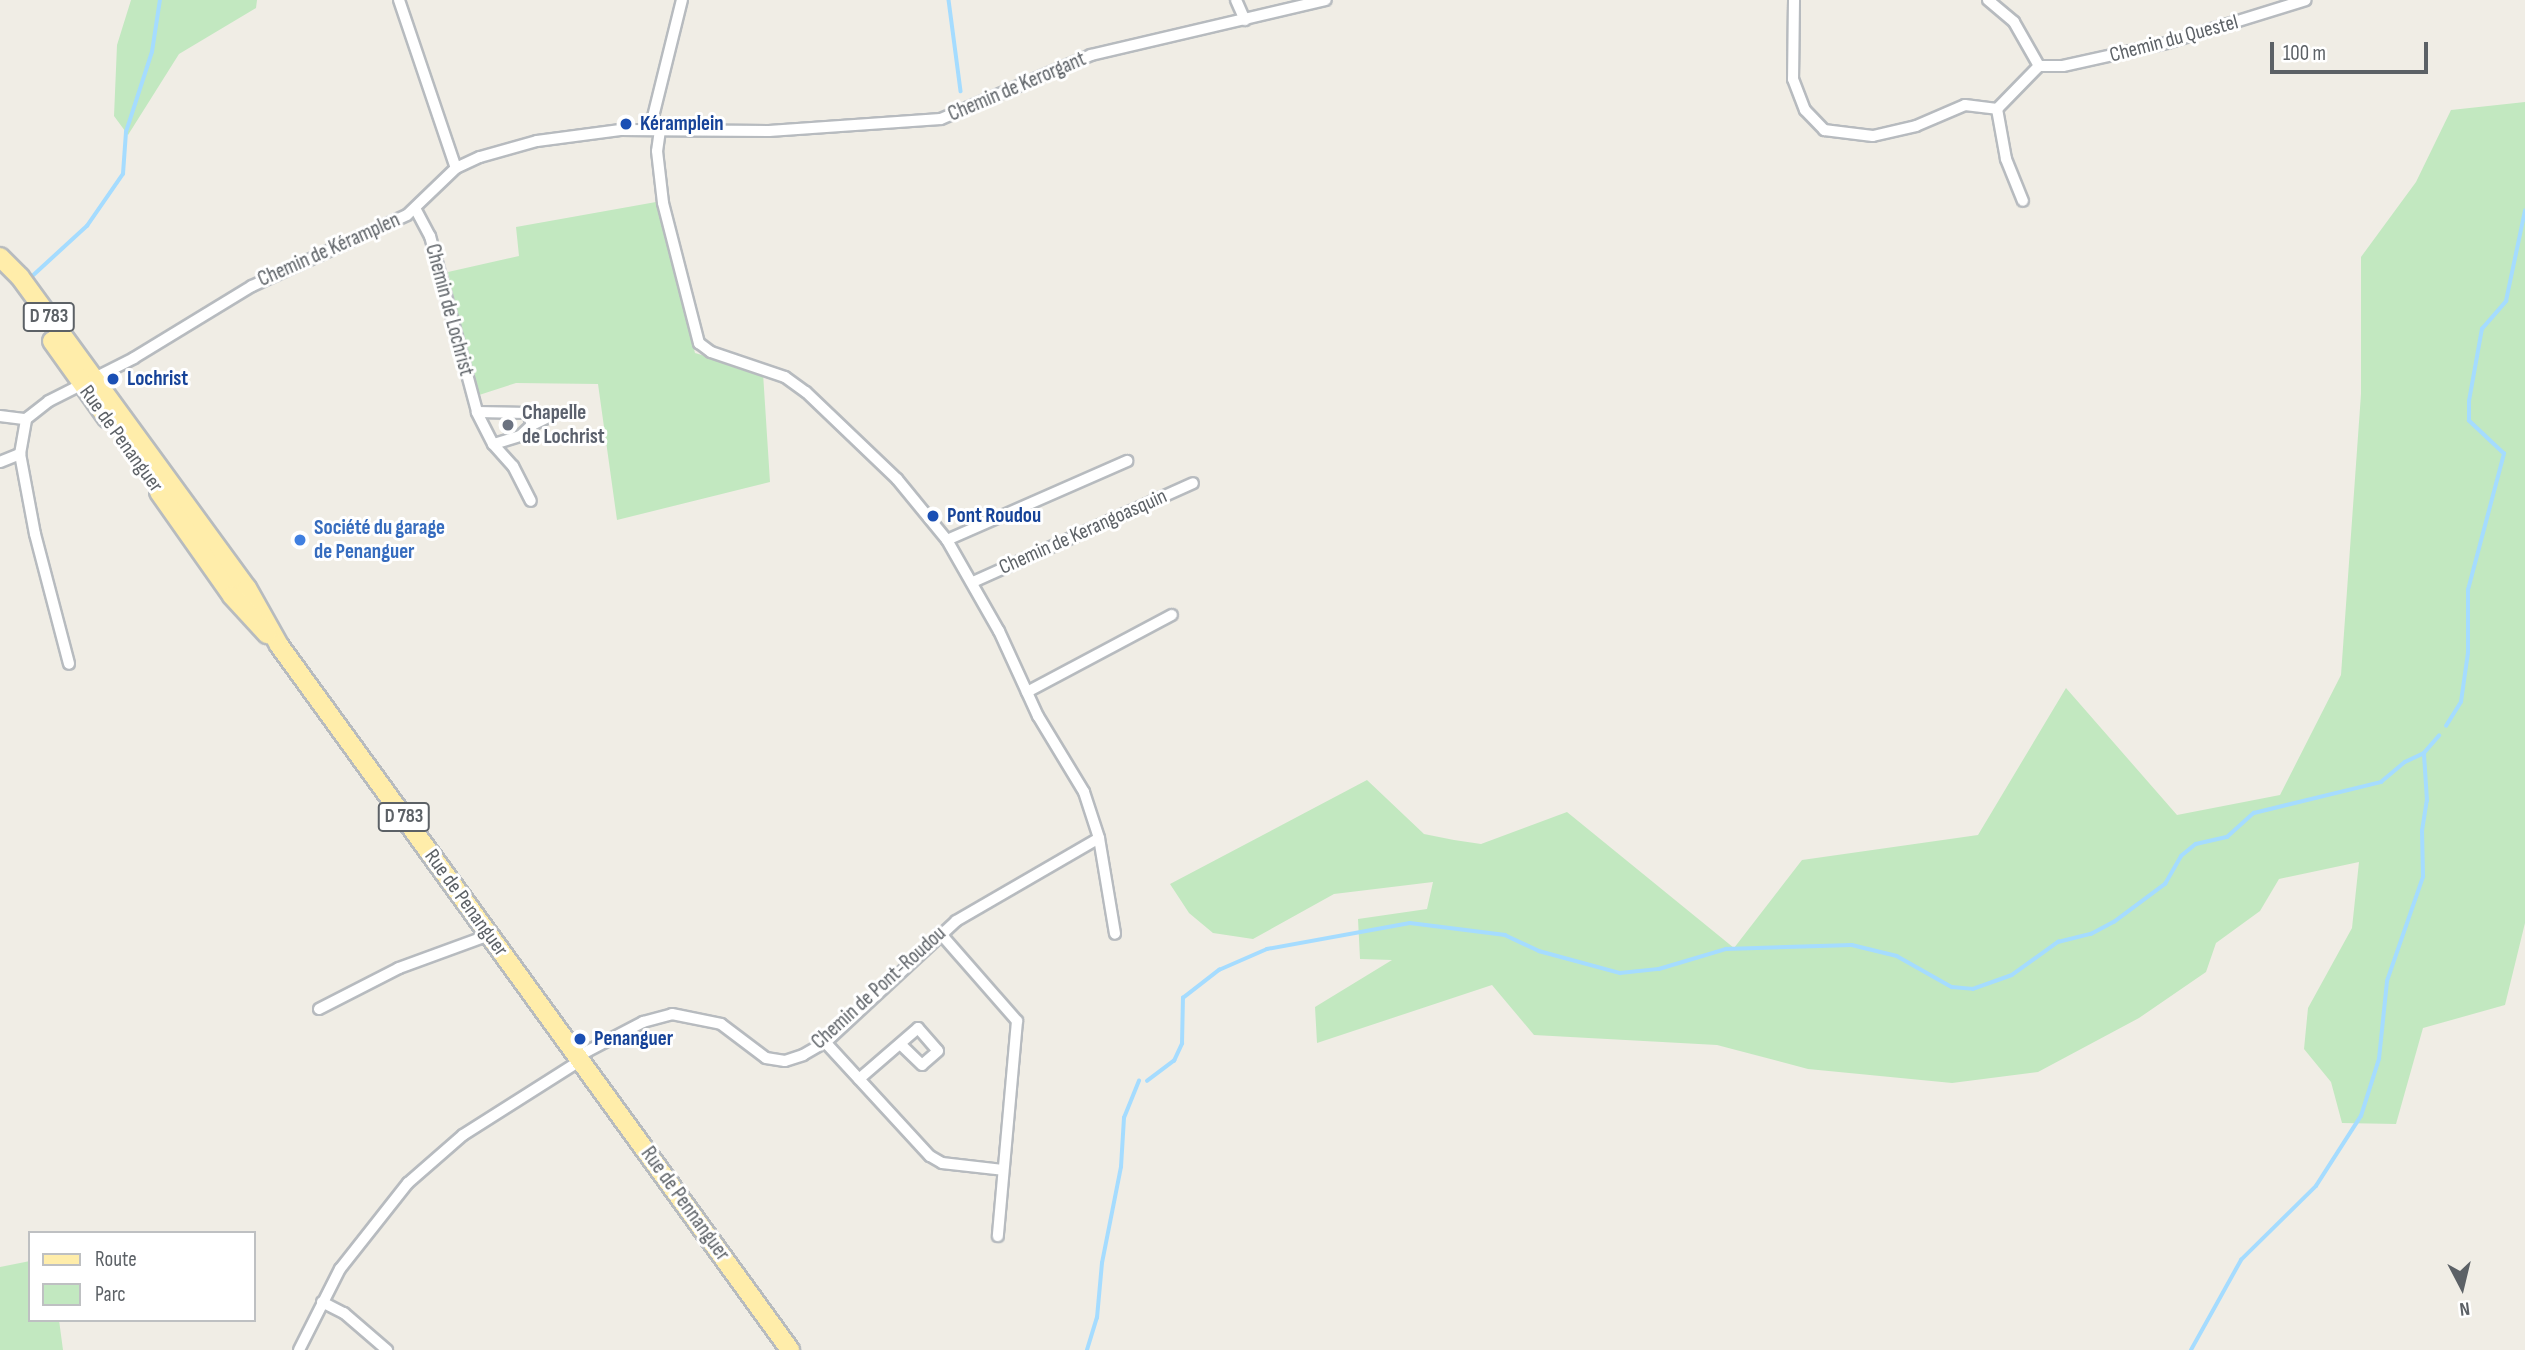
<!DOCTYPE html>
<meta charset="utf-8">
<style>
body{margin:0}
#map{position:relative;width:2525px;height:1350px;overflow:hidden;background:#f0ede5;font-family:"Sofia Sans Condensed",sans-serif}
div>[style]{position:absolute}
.green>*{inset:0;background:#c2e8c0}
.stream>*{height:3.5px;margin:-1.75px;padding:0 1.75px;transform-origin:1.75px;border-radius:1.75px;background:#a5dcff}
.roads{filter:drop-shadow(2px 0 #b7bbbf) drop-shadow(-2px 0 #b7bbbf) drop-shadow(0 2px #b7bbbf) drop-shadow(0 -2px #b7bbbf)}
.minor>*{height:10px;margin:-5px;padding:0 5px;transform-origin:5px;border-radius:5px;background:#fff}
.primary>*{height:18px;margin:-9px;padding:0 9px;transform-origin:9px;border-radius:9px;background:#ffedaa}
.dots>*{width:19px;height:19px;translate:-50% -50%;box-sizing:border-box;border:4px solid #fff;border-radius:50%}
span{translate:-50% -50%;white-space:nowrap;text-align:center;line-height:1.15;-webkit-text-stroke:6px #fff;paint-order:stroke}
.shield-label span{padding:2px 5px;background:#fff;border:2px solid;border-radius:5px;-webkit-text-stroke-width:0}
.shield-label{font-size:19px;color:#5c6166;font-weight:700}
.street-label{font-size:21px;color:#5c6166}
.transit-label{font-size:21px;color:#164399;font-weight:700}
.left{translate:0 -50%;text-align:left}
.worship-label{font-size:21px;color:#5b616d;font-weight:700}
.shop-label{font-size:21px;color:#366cbe;font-weight:700}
.legend{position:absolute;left:28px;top:1231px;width:228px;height:91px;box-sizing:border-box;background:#fff;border:2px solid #bec0c2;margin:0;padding:9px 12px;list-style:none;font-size:21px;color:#5c6166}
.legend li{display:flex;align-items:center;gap:14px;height:35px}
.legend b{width:35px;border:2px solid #bec0c2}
.north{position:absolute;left:2427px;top:1252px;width:70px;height:70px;-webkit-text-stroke:5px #fff;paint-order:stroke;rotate:173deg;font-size:19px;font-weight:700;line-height:28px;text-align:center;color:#5c6166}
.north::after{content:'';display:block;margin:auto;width:24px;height:32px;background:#5c6166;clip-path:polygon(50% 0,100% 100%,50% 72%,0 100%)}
.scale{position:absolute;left:2270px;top:42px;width:158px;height:32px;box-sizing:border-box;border:4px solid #5c6166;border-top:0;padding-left:9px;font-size:21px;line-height:24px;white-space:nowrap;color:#5c6166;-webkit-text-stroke:5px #fff;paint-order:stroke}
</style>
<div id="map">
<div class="green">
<i style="clip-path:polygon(131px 0,257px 0,256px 8px,179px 54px,128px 135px,114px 116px,117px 45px)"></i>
<i style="clip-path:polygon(2525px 102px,2525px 923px,2505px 1005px,2423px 1028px,2396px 1124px,2342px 1123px,2331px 1082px,2304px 1049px,2308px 1008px,2352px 928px,2359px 862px,2279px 879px,2260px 911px,2216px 943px,2206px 972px,2139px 1018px,2038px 1072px,1952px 1083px,1808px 1069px,1717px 1045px,1534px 1035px,1492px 985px,1317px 1043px,1315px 1007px,1392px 960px,1360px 959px,1358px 919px,1427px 909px,1433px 882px,1334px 894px,1253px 939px,1213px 933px,1189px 913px,1170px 884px,1367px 780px,1424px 834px,1454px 840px,1481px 844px,1567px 812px,1734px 948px,1802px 860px,1978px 835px,2066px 688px,2177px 815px,2280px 795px,2341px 675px,2361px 394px,2361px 257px,2416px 182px,2451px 110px)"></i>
<i style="clip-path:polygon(656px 202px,695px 353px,763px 373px,770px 482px,617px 520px,598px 384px,516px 383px,476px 396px,448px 272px,519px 256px,516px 227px)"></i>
<i style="clip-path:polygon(30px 1261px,30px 1320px,59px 1320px,63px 1350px,0 1350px,0 1267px)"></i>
</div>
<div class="stream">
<i style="left:949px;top:0;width:92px;rotate:82.5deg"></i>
<i style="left:28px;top:280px;width:80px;rotate:-42.5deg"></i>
<i style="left:87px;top:226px;width:63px;rotate:-55.3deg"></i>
<i style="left:123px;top:174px;width:42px;rotate:-85.9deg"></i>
<i style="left:126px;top:132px;width:84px;rotate:-72deg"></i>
<i style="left:152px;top:52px;width:53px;rotate:-81.3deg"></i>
<i style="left:2446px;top:726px;width:28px;rotate:-58deg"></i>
<i style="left:2461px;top:702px;width:49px;rotate:-81.9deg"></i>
<i style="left:2468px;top:653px;width:63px;rotate:-90deg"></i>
<i style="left:2468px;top:590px;width:141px;rotate:-75.2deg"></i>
<i style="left:2504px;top:454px;width:48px;rotate:-136.7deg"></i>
<i style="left:2469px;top:421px;width:20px;rotate:-90deg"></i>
<i style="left:2469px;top:401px;width:73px;rotate:-79.8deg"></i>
<i style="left:2482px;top:329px;width:37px;rotate:-49deg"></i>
<i style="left:2506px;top:301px;width:92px;rotate:-78.1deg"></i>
<i style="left:1147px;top:1081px;width:34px;rotate:-37deg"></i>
<i style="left:1174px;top:1061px;width:19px;rotate:-65deg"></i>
<i style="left:1182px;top:1044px;width:46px;rotate:-88.8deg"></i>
<i style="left:1183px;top:998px;width:46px;rotate:-37.9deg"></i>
<i style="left:1219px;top:970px;width:52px;rotate:-23.6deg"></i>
<i style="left:1267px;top:949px;width:145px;rotate:-10.3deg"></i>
<i style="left:1410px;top:923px;width:96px;rotate:7.2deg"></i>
<i style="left:1505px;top:935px;width:38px;rotate:25deg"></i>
<i style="left:1539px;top:951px;width:84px;rotate:15.2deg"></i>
<i style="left:1620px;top:973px;width:39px;rotate:-6deg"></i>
<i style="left:1659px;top:969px;width:70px;rotate:-16.6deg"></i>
<i style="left:1726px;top:949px;width:126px;rotate:-1.8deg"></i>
<i style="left:1852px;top:945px;width:46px;rotate:13.7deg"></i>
<i style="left:1897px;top:956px;width:63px;rotate:29.4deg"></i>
<i style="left:1952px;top:987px;width:21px;rotate:5deg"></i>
<i style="left:1973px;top:989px;width:41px;rotate:-19.7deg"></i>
<i style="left:2012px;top:975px;width:57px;rotate:-35.7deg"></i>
<i style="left:2058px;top:942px;width:34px;rotate:-14deg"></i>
<i style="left:2091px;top:934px;width:26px;rotate:-28deg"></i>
<i style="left:2114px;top:922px;width:64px;rotate:-36.7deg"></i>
<i style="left:2165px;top:884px;width:32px;rotate:-60deg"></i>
<i style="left:2181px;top:856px;width:19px;rotate:-39deg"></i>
<i style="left:2196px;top:844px;width:32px;rotate:-13deg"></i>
<i style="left:2227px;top:837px;width:36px;rotate:-42deg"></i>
<i style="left:2254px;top:813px;width:131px;rotate:-13.7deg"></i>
<i style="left:2381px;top:782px;width:31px;rotate:-40deg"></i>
<i style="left:2405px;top:762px;width:21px;rotate:-25deg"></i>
<i style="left:2424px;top:753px;width:23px;rotate:-49deg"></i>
<i style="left:1087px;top:1350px;width:34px;rotate:-73deg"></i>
<i style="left:1097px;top:1318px;width:55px;rotate:-84.8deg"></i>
<i style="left:1102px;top:1263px;width:98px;rotate:-78.8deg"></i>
<i style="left:1121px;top:1167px;width:49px;rotate:-86.5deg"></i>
<i style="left:1124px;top:1118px;width:40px;rotate:-68deg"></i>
<i style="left:2191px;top:1350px;width:103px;rotate:-60.9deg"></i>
<i style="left:2241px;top:1260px;width:105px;rotate:-44.6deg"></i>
<i style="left:2316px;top:1186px;width:83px;rotate:-57.3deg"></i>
<i style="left:2361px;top:1116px;width:60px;rotate:-72.5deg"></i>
<i style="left:2379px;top:1059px;width:78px;rotate:-84.1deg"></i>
<i style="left:2387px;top:981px;width:110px;rotate:-70.9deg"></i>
<i style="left:2423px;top:877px;width:46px;rotate:-91.2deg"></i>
<i style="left:2422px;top:831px;width:30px;rotate:-81deg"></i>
<i style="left:2427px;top:801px;width:47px;rotate:-93.7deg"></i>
</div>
<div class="roads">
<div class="minor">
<i style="left:399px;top:0;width:177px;rotate:71.3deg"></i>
<i style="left:1236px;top:0;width:22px;rotate:66deg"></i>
<i style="left:1794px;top:0;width:79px;rotate:90.7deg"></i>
<i style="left:1793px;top:79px;width:33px;rotate:69deg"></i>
<i style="left:1805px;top:110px;width:28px;rotate:46deg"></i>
<i style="left:1824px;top:130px;width:49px;rotate:7deg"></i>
<i style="left:1873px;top:136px;width:44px;rotate:-13.1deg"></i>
<i style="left:1916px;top:126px;width:53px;rotate:-23.2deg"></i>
<i style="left:1965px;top:105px;width:32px;rotate:7deg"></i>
<i style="left:1988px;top:0;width:34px;rotate:40deg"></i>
<i style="left:2014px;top:22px;width:51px;rotate:60.4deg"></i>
<i style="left:1997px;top:109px;width:60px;rotate:-45.7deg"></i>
<i style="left:2039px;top:66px;width:24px"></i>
<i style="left:2063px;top:66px;width:107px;rotate:-12.5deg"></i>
<i style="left:2167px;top:43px;width:145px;rotate:-17.2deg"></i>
<i style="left:1997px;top:109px;width:51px;rotate:79.8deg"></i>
<i style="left:2006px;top:159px;width:45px;rotate:68deg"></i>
<i style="left:650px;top:129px;width:133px;rotate:-76.1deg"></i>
<i style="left:660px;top:130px;width:21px;rotate:98deg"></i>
<i style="left:657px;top:151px;width:52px;rotate:83.4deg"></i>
<i style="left:663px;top:203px;width:145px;rotate:75.6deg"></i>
<i style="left:699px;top:343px;width:15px;rotate:37deg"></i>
<i style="left:711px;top:352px;width:78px;rotate:18.7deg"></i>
<i style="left:785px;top:377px;width:26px;rotate:36deg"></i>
<i style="left:806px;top:392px;width:126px;rotate:43.7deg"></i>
<i style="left:897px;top:479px;width:79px;rotate:50.7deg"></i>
<i style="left:947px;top:540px;width:105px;rotate:60.3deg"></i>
<i style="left:999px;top:631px;width:94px;rotate:65.4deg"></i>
<i style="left:1038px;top:716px;width:89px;rotate:58.8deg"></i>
<i style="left:1084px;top:792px;width:48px;rotate:71.9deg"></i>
<i style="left:1099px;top:838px;width:97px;rotate:80.5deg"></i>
<i style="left:416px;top:210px;width:30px;rotate:62deg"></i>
<i style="left:430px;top:236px;width:182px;rotate:75deg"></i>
<i style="left:477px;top:412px;width:51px;rotate:1.1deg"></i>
<i style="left:528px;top:413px;width:13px;rotate:72deg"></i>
<i style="left:532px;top:425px;width:16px;rotate:137deg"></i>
<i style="left:520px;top:436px;width:28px;rotate:163deg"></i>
<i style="left:493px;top:444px;width:36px;rotate:-117deg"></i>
<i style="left:0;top:416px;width:26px;rotate:7deg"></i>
<i style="left:532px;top:425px;width:25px;rotate:-26deg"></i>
<i style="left:493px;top:444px;width:30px;rotate:48deg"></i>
<i style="left:513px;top:466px;width:39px;rotate:63deg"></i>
<i style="left:20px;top:454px;width:81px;rotate:79.4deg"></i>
<i style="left:35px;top:534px;width:134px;rotate:75.3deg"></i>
<i style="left:0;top:462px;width:22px;rotate:-22deg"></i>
<i style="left:20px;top:454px;width:36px;rotate:-80deg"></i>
<i style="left:26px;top:419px;width:29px;rotate:-38deg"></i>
<i style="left:49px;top:401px;width:95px;rotate:-26.8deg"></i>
<i style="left:134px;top:358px;width:138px;rotate:-31.4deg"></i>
<i style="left:252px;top:286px;width:170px;rotate:-24.6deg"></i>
<i style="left:407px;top:215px;width:68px;rotate:-43.8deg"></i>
<i style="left:456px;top:168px;width:26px;rotate:-25deg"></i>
<i style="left:480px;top:157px;width:59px;rotate:-15.7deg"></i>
<i style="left:537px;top:141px;width:84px;rotate:-7.5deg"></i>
<i style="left:620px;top:130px;width:149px;rotate:0.4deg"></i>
<i style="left:769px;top:131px;width:172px;rotate:-4deg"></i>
<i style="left:941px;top:119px;width:163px;rotate:-23.1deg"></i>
<i style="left:1091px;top:55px;width:241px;rotate:-13.2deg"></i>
<i style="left:947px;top:540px;width:197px;rotate:-23.7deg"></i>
<i style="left:973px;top:582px;width:241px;rotate:-24.2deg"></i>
<i style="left:1027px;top:692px;width:164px;rotate:-28deg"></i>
<i style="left:940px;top:933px;width:117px;rotate:48.8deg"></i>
<i style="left:1017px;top:1021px;width:216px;rotate:95.1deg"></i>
<i style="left:319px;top:1009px;width:90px;rotate:-27.1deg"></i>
<i style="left:399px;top:968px;width:96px;rotate:-20.1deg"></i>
<i style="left:825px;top:1042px;width:155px;rotate:47.4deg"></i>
<i style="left:930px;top:1156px;width:14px;rotate:30deg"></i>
<i style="left:942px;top:1163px;width:61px;rotate:6.5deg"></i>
<i style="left:859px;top:1079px;width:78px;rotate:-40.8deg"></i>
<i style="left:918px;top:1028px;width:30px;rotate:49deg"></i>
<i style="left:938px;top:1051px;width:21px;rotate:139deg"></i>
<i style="left:922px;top:1065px;width:30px;rotate:-136deg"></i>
<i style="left:322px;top:1302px;width:25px;rotate:27deg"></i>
<i style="left:344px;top:1313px;width:57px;rotate:40.7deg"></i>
<i style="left:299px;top:1350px;width:91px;rotate:-63.2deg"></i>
<i style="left:340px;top:1269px;width:110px;rotate:-51.7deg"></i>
<i style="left:408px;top:1183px;width:73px;rotate:-41.1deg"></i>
<i style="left:463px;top:1135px;width:133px;rotate:-32.4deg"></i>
<i style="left:575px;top:1064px;width:14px;rotate:-51deg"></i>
<i style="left:584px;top:1053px;width:67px;rotate:-27.7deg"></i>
<i style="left:643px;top:1022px;width:30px;rotate:-15deg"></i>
<i style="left:672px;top:1014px;width:50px;rotate:11.5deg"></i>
<i style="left:721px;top:1024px;width:56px;rotate:37.1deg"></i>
<i style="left:766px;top:1058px;width:19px;rotate:9deg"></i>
<i style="left:785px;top:1061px;width:19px;rotate:-18deg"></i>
<i style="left:803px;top:1055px;width:28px;rotate:-30deg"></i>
<i style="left:827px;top:1041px;width:176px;rotate:-42.9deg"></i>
<i style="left:956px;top:921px;width:165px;rotate:-30.1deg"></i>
</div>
<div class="primary">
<i style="left:0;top:257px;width:28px;rotate:45deg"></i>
<i style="left:20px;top:277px;width:385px;rotate:53.9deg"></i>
<i style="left:247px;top:588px;width:65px;rotate:60.7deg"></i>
<i style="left:279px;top:645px;width:871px;rotate:54.06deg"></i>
<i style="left:52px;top:341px;width:95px;rotate:54.5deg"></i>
<i style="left:159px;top:492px;width:127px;rotate:54.9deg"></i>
<i style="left:232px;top:596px;width:52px;rotate:47.4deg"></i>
</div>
</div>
<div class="dots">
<i style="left:626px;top:124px;background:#1a4fb4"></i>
<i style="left:113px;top:379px;background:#1a4fb4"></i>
<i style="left:508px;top:425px;background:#6b7280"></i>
<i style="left:933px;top:516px;background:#1a4fb4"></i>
<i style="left:300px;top:540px;background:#3f7fe0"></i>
<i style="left:580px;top:1039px;background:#1a4fb4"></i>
</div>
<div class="shield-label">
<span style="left:49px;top:317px">D 783</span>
<span style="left:404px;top:817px">D 783</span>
</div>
<div class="street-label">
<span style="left:2174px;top:39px;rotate:-15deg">Chemin du Questel</span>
<span style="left:1017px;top:87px;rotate:-23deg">Chemin de Kerorgant</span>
<span style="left:329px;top:250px;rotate:-24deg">Chemin de Kéramplen</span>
<span style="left:449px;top:310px;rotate:75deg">Chemin de Lochrist</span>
<span style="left:121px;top:439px;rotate:54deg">Rue de Penanguer</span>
<span style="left:1083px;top:532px;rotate:-24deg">Chemin de Kerangoasquin</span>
<span style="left:466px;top:903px;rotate:54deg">Rue de Penanguer</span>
<span style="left:879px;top:988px;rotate:-42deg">Chemin de Pont-Roudou</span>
<span style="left:685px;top:1204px;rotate:54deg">Rue de Pennanguer</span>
</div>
<div class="transit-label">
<span class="left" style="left:640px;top:124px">Kéramplein</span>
<span class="left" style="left:127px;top:379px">Lochrist</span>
<span class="left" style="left:947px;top:516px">Pont Roudou</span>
<span class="left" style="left:594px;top:1039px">Penanguer</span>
</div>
<div class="worship-label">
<span class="left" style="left:522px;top:425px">Chapelle<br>de Lochrist</span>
</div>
<div class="shop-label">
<span class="left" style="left:314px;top:540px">Société du garage<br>de Penanguer</span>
</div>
<ul class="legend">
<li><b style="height:9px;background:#ffedaa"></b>Route</li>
<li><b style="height:19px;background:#c2e8c0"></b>Parc</li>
</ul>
<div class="north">N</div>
<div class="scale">100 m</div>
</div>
